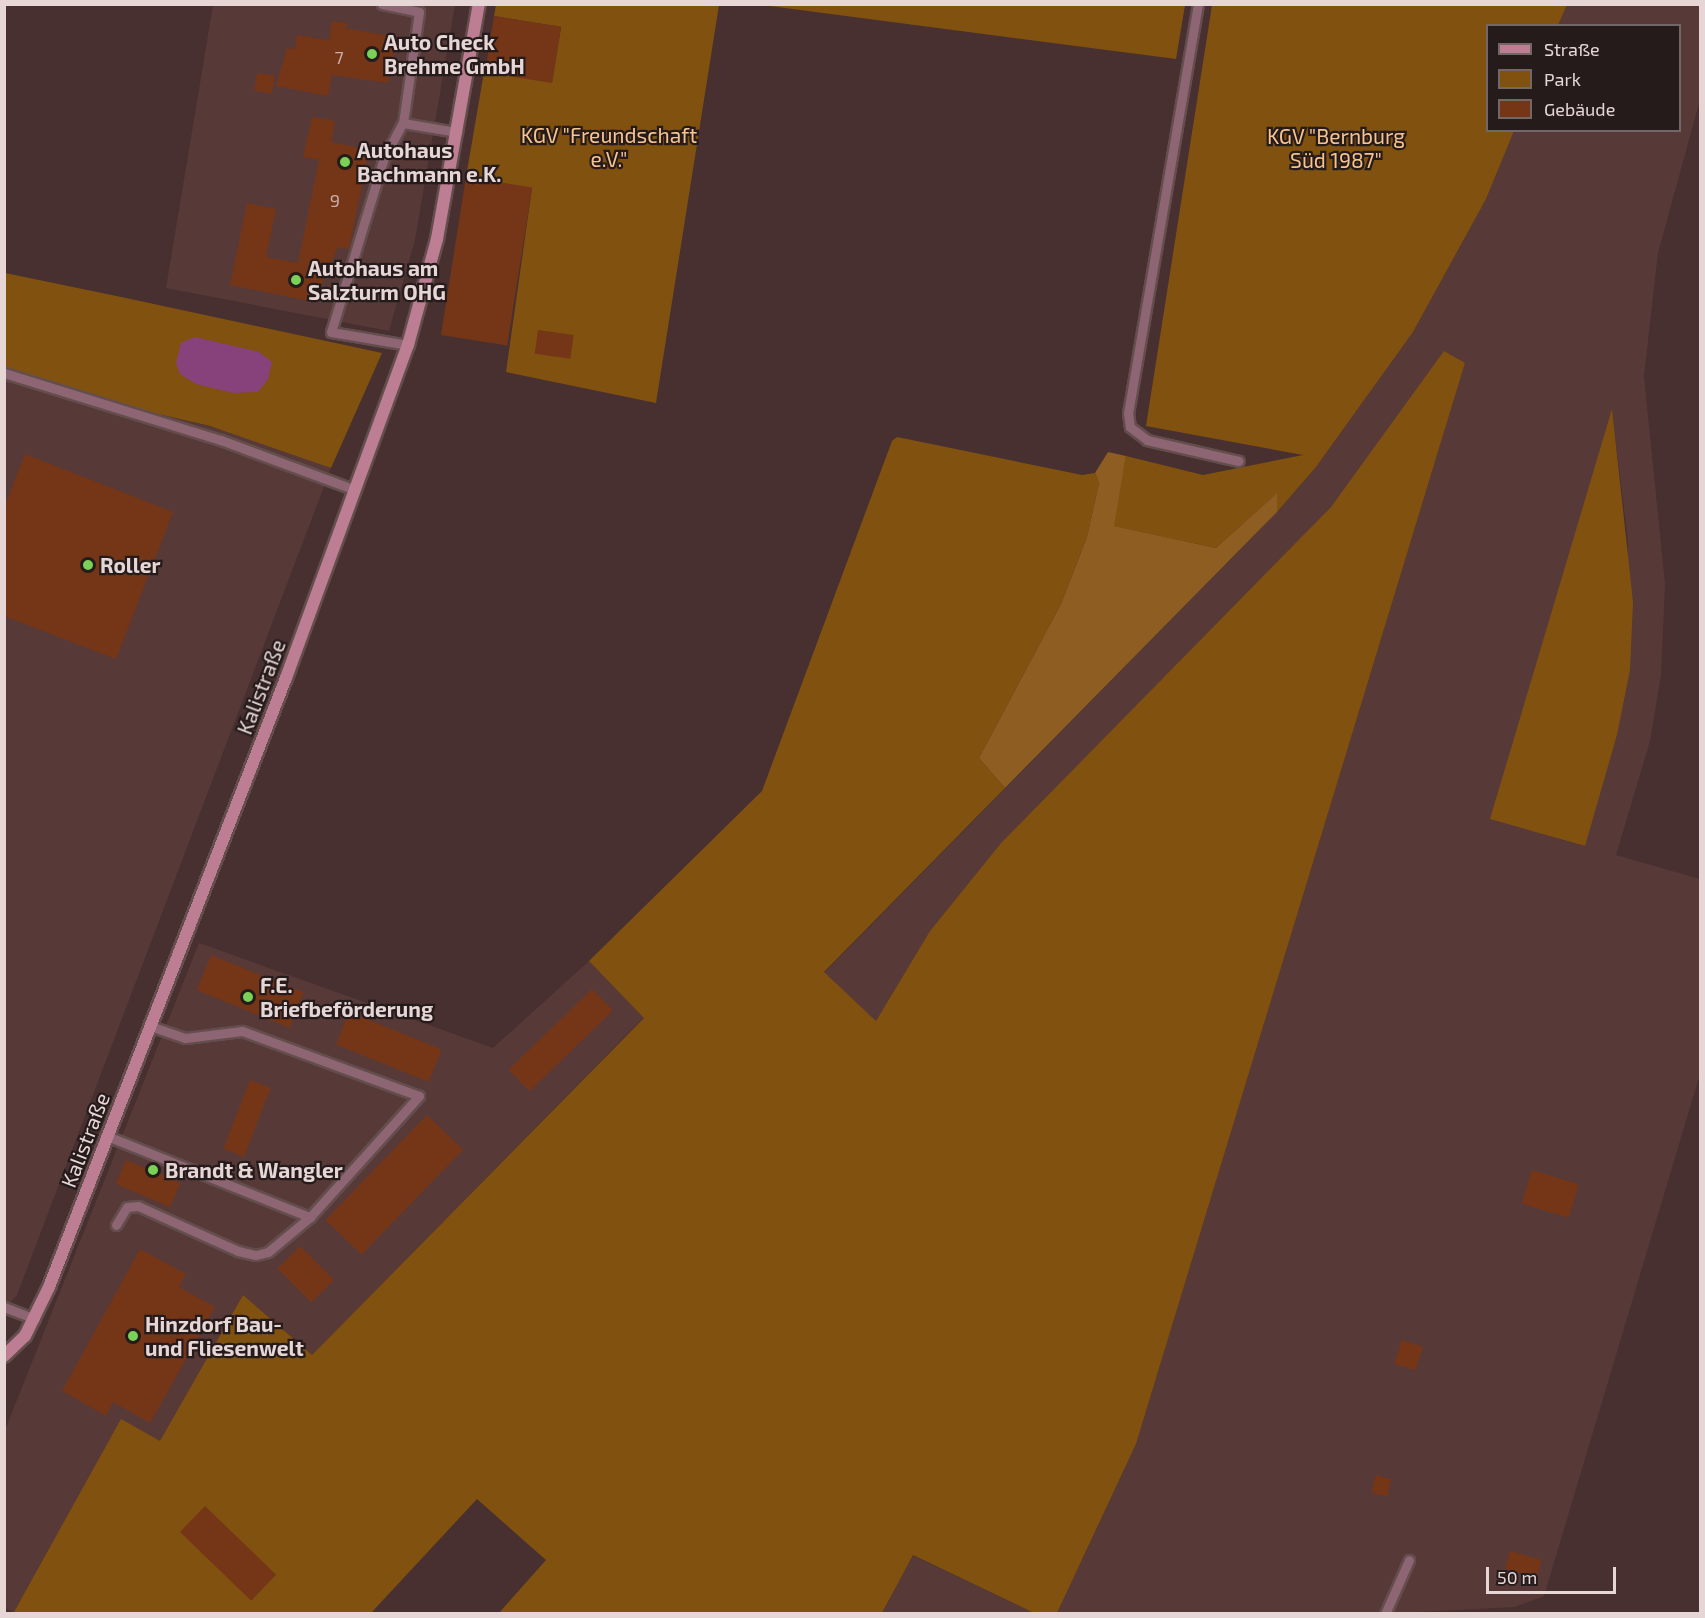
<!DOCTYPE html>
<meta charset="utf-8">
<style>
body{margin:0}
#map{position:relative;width:1705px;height:1618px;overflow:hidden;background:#47302f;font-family:"Exo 2",sans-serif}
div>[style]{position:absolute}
.built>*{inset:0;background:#573938}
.green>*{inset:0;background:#815110}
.forest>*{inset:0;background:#8e5d21}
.water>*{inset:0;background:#87417b}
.building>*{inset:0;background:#753618;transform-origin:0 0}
.roads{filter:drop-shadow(2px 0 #644e4d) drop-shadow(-2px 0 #644e4d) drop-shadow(0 2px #644e4d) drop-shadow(0 -2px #644e4d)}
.lane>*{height:9px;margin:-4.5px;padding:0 4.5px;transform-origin:4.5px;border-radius:4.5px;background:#8d6573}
.secondary>*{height:12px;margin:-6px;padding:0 6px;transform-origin:6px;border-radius:6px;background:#bd7e94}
.dots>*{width:16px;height:16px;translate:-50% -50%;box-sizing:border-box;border:3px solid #261b1b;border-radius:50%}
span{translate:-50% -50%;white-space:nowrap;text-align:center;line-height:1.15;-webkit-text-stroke:4.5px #261b1b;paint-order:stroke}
.number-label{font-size:18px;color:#caaea6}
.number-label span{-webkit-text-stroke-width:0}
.poi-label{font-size:21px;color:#e6d6d6;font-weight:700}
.left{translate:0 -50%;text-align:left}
.park-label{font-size:21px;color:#f7c48e}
.street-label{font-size:21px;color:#e6d6d6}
.frame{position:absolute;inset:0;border:6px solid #e6d6d6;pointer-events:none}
.legend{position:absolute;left:1486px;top:24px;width:195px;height:108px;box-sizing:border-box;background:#261b1b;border:2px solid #736666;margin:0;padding:8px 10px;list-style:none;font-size:18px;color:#e6d6d6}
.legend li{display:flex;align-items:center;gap:12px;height:30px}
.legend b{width:30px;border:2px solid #736666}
.scale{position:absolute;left:1486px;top:1567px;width:130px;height:27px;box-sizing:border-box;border:3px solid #e6d6d6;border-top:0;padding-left:8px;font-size:18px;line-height:21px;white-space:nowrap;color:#e6d6d6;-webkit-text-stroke:4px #261b1b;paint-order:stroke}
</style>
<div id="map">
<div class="built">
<i style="clip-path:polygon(213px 5px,455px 5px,415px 240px,389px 331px,166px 288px)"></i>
<i style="clip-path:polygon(evenodd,1567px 5px,1700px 5px,1700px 100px,1658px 253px,1644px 376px,1665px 584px,1661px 675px,1650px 741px,1616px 855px,1700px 879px,1700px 1074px,1544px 1596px,1515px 1607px,1380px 1614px,1057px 1613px,1136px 1444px,1465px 363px,1381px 440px,1331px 507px,1001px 843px,930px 931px,876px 1021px,824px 973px,1277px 512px,1316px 467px,1413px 332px,1486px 199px,1514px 131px,1680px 130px,1680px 26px,1558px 25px,1567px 5px,1612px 411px,1628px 541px,1617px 735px,1584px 846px,1491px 819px,1612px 411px)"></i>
<i style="clip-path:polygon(5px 381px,100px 398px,258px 439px,331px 468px,17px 1295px,5px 1308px)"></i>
<i style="clip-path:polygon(199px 943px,493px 1048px,589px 961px,644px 1017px,312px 1355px,243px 1295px,160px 1442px,122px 1420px,14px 1612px,5px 1608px,5px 1430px)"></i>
<i style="clip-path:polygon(912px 1555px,1034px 1613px,882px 1614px)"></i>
</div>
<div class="green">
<i style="clip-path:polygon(496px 5px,719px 5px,656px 403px,506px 372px,532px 188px,466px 177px,484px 72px,552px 82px,561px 27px,494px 16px)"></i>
<i style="clip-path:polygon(762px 5px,1185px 4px,1185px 5px,1176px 59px)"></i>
<i style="clip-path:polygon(1212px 5px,1567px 5px,1558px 25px,1488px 26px,1488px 130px,1514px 131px,1486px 199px,1413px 332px,1316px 467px,1277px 512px,1276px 494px,1216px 548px,1113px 526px,1126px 456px,1203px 475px,1303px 455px,1146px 426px)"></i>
<i style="clip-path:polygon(5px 273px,126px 298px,382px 353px,331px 468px,210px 426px,5px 378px)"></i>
<i style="clip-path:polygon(1444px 351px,1465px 363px,1136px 1444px,1057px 1613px,1034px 1613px,913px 1555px,882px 1613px,499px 1613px,546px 1560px,477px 1499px,371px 1613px,14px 1612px,121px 1419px,160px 1441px,243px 1295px,312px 1355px,644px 1018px,589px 961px,762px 791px,892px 441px,897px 437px,1082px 475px,1095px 473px,1099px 483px,1087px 537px,1061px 604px,979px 758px,1005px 788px,824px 972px,876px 1021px,930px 931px,1001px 843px,1331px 507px)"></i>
<i style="clip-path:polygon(1612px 409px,1633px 602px,1630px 670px,1617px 735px,1585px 846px,1490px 819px)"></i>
</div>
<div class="forest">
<i style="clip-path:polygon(1108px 452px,1126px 456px,1114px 526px,1216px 548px,1277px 493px,1277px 512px,1005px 788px,979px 758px,1061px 604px,1087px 537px,1099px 483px,1095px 473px)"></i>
</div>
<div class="water">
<i style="clip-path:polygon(195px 337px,259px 352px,272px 362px,268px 379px,258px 392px,233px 393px,196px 384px,180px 374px,176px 363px,181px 343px)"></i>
</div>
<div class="building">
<i style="left:494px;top:16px;width:68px;height:57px;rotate:9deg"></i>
<i style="clip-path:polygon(332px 21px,347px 23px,346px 28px,397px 37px,388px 83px,332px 75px,328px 96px,276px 86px,287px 48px,295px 49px,297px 35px,329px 40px)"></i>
<i style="left:257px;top:73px;width:18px;height:18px;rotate:9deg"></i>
<i style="clip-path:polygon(312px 117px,335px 121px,331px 142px,369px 150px,349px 249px,338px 247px,314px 302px,230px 285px,247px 203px,276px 209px,266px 257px,298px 263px,319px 160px,303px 157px)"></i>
<i style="left:466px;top:177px;width:67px;height:160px;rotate:9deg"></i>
<i style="left:538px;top:330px;width:36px;height:24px;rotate:8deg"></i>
<i style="clip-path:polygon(25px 454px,173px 512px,116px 659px,4px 616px,4px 508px)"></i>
<i style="left:211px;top:955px;width:100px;height:38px;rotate:22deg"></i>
<i style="left:592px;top:989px;width:30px;height:116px;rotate:46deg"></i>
<i style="left:349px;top:1012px;width:100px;height:35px;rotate:22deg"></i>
<i style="left:250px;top:1080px;width:22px;height:74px;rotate:21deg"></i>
<i style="left:427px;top:1115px;width:50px;height:146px;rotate:44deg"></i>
<i style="left:126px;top:1160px;width:59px;height:26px;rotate:23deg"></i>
<i style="left:1532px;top:1170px;width:49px;height:35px;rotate:17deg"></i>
<i style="left:300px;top:1246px;width:48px;height:32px;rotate:45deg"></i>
<i style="clip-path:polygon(140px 1249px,186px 1274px,179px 1287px,215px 1307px,150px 1423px,113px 1402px,106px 1416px,62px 1391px)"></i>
<i style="left:1402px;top:1340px;width:22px;height:25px;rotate:18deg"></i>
<i style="left:1376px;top:1475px;width:16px;height:18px;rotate:15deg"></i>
<i style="left:205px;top:1506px;width:99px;height:36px;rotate:44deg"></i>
<i style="left:1510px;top:1551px;width:33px;height:18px;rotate:16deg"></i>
</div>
<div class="roads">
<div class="lane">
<i style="left:382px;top:4px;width:38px;rotate:12deg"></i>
<i style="left:419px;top:12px;width:112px;rotate:98.2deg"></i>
<i style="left:1198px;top:4px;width:415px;rotate:99.7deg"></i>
<i style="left:1128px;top:413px;width:14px;rotate:82deg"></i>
<i style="left:1130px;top:427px;width:21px;rotate:37deg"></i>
<i style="left:1147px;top:440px;width:94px;rotate:12.9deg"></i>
<i style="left:408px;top:345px;width:78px;rotate:-170.4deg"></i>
<i style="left:331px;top:332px;width:182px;rotate:-73.1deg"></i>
<i style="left:384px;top:158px;width:40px;rotate:-62deg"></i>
<i style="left:403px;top:123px;width:55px;rotate:9.5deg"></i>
<i style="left:4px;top:373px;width:227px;rotate:17.2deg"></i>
<i style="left:221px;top:440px;width:141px;rotate:20.4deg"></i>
<i style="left:107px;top:1136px;width:219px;rotate:21.8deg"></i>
<i style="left:310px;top:1217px;width:163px;rotate:-48deg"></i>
<i style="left:419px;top:1096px;width:189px;rotate:-159.8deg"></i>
<i style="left:242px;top:1031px;width:57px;rotate:173deg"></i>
<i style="left:185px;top:1038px;width:37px;rotate:-161deg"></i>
<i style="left:116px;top:1225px;width:21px;rotate:-59deg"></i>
<i style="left:127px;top:1207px;width:11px;rotate:-5deg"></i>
<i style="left:138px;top:1206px;width:110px;rotate:24.2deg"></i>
<i style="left:238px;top:1251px;width:18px;rotate:13deg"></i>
<i style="left:256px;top:1255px;width:12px;rotate:-14deg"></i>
<i style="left:268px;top:1252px;width:55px;rotate:-39.8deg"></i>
<i style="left:4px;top:1307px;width:33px;rotate:21deg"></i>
<i style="left:1385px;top:1614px;width:59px;rotate:-66deg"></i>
</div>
<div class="secondary">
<i style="left:4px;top:1356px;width:29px;rotate:-44deg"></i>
<i style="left:25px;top:1336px;width:55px;rotate:-63.9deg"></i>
<i style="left:49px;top:1287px;width:653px;rotate:-68.74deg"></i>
<i style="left:286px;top:678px;width:355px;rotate:-69.9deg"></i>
<i style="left:408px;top:345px;width:110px;rotate:-74.7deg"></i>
<i style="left:437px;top:239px;width:239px;rotate:-79.9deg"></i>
</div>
</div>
<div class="dots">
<i style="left:372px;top:54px;background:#7ad157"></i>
<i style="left:345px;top:162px;background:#7ad157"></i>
<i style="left:296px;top:280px;background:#7ad157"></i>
<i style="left:88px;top:565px;background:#7ad157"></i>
<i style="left:248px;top:997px;background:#7ad157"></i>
<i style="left:153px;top:1170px;background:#7ad157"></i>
<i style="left:133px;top:1336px;background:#7ad157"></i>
</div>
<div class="number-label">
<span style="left:339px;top:57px">7</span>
<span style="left:335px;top:200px">9</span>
</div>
<div class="poi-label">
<span class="left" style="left:384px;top:54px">Auto Check<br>Brehme GmbH</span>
<span class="left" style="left:357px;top:162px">Autohaus<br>Bachmann e.K.</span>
<span class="left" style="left:308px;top:280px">Autohaus am<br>Salzturm OHG</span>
<span class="left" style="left:100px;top:565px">Roller</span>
<span class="left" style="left:260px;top:997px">F.E.<br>Briefbeförderung</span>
<span class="left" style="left:165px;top:1170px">Brandt &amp; Wangler</span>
<span class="left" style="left:145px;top:1336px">Hinzdorf Bau-<br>und Fliesenwelt</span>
</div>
<div class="park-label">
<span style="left:609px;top:147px">KGV "Freundschaft<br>e.V."</span>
<span style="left:1336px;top:148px">KGV "Bernburg<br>Süd 1987"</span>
</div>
<div class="street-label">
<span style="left:261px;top:687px;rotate:-69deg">Kalistraße</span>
<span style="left:85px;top:1140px;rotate:-69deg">Kalistraße</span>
</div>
<div class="frame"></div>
<ul class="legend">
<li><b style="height:8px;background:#bd7e94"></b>Straße</li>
<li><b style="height:16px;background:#815110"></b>Park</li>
<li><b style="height:16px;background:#753618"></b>Gebäude</li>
</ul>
<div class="scale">50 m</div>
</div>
